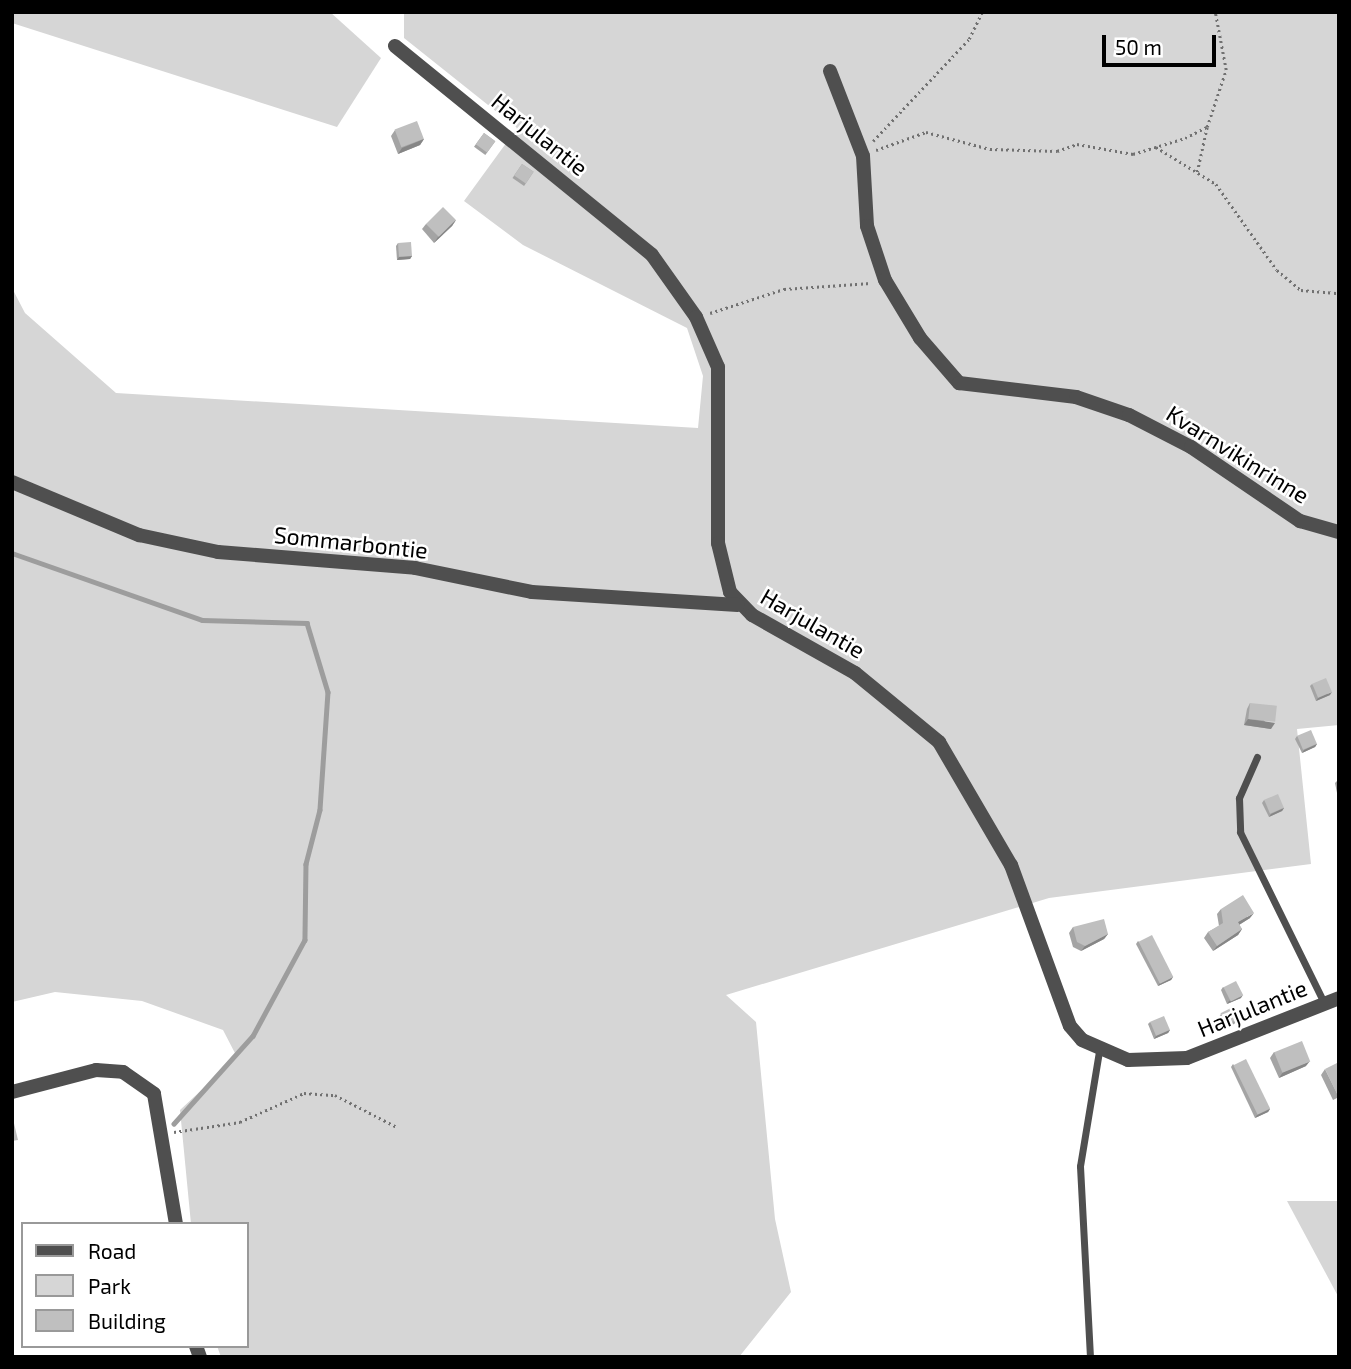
<!DOCTYPE html>
<style>
body{margin:0}
#map{position:relative;width:1351px;height:1369px;overflow:hidden;background:#fff;font-family:"Exo 2",sans-serif}
div>[style]{position:absolute}
.green>*{inset:0;background:#d6d6d6}
.stream>*{height:4.5px;margin:-2.25px;padding:0 2.25px;transform-origin:2.25px;border-radius:2.25px;background:#9d9d9d}
.path>*{height:2.5px;margin-top:-1.25px;transform-origin:0;background:repeating-linear-gradient(90deg,#717171 0 2px,transparent 0 5.5px)}
.service>*{height:7px;margin:-3.5px;padding:0 3.5px;transform-origin:3.5px;border-radius:3.5px;background:#4f4f4f}
.minor>*{height:14px;margin:-7px;padding:0 7px;transform-origin:7px;border-radius:7px;background:#4f4f4f}
.wall>*{inset:0;background:#a4a4a4;transform-origin:0 0}
.shaded-wall>*{inset:0;background:#868686}
.building>*{inset:0;background:#bfbfbf;transform-origin:0 0}
span{translate:-50% -50%;white-space:nowrap;text-align:center;line-height:1.15;-webkit-text-stroke:5px #fff;paint-order:stroke}
.street-label{font-size:23px;color:#000}
.frame{position:absolute;inset:0;border:14px solid #000;pointer-events:none}
.legend{position:absolute;left:21px;top:1222px;width:228px;height:126px;box-sizing:border-box;background:#fff;border:2px solid #999;margin:0;padding:9px 12px;list-style:none;font-size:21px;color:#000}
.legend li{display:flex;align-items:center;gap:14px;height:35px}
.legend b{width:35px;border:2px solid #999}
.scale{position:absolute;left:1102px;top:35px;width:114px;height:32px;box-sizing:border-box;border:4px solid #000;border-top:0;padding-left:9px;font-size:21px;line-height:24px;white-space:nowrap;color:#000;-webkit-text-stroke:5px #fff;paint-order:stroke}
</style>
<div id="map">
<div class="green">
<i style="clip-path:polygon(12px 12px,330px 12px,381px 58px,337px 127px,12px 23px)"></i>
<i style="clip-path:polygon(404px 12px,1339px 12px,1339px 725px,1297px 729px,1311px 864px,1049px 898px,726px 995px,756px 1022px,775px 1219px,791px 1292px,739px 1357px,221px 1357px,217px 1346px,247px 1346px,247px 1224px,191px 1224px,180px 1110px,237px 1057px,223px 1030px,142px 1001px,55px 992px,12px 1002px,12px 288px,25px 313px,116px 393px,698px 428px,703px 376px,687px 328px,523px 245px,464px 201px,517px 128px,404px 38px)"></i>
<i style="clip-path:polygon(1287px 1201px,1339px 1201px,1339px 1298px)"></i>
</div>
<div class="stream">
<i style="left:12px;top:553px;width:201px;rotate:19.4deg"></i>
<i style="left:202px;top:620px;width:105px;rotate:1.6deg"></i>
<i style="left:307px;top:623px;width:72px;rotate:73.1deg"></i>
<i style="left:328px;top:692px;width:118px;rotate:93.9deg"></i>
<i style="left:320px;top:810px;width:56px;rotate:104.5deg"></i>
<i style="left:306px;top:864px;width:76px;rotate:90.8deg"></i>
<i style="left:305px;top:940px;width:109px;rotate:118.4deg"></i>
<i style="left:253px;top:1036px;width:118px;rotate:131.9deg"></i>
</div>
<div class="path">
<i style="left:873px;top:141px;width:140px;rotate:-46.7deg"></i>
<i style="left:969px;top:39px;width:30px;rotate:-64deg"></i>
<i style="left:1156px;top:147px;width:70px;rotate:31.7deg"></i>
<i style="left:1216px;top:184px;width:105px;rotate:54.7deg"></i>
<i style="left:1277px;top:270px;width:31px;rotate:40deg"></i>
<i style="left:1301px;top:290px;width:38px;rotate:5deg"></i>
<i style="left:876px;top:150px;width:53px;rotate:-19.8deg"></i>
<i style="left:926px;top:132px;width:66px;rotate:14.9deg"></i>
<i style="left:990px;top:149px;width:67px;rotate:1.7deg"></i>
<i style="left:1057px;top:151px;width:21px;rotate:-19deg"></i>
<i style="left:1077px;top:144px;width:57px;rotate:10.1deg"></i>
<i style="left:1133px;top:154px;width:54px;rotate:-17.1deg"></i>
<i style="left:1185px;top:138px;width:25px;rotate:-27deg"></i>
<i style="left:1207px;top:127px;width:60px;rotate:-71.6deg"></i>
<i style="left:1226px;top:70px;width:59px;rotate:-100.7deg"></i>
<i style="left:1197px;top:172px;width:46px;rotate:-77.5deg"></i>
<i style="left:710px;top:313px;width:78px;rotate:-18deg"></i>
<i style="left:784px;top:289px;width:87px;rotate:-3.9deg"></i>
<i style="left:174px;top:1132px;width:67px;rotate:-8.6deg"></i>
<i style="left:240px;top:1122px;width:70px;rotate:-24.4deg"></i>
<i style="left:304px;top:1093px;width:31px;rotate:4deg"></i>
<i style="left:335px;top:1095px;width:70px;rotate:27.3deg"></i>
</div>
<div class="service">
<i style="left:1257px;top:757px;width:45px;rotate:113.7deg"></i>
<i style="left:1239px;top:798px;width:34px;rotate:88deg"></i>
<i style="left:1240px;top:832px;width:191px;rotate:63.8deg"></i>
<i style="left:1090px;top:1357px;width:191px;rotate:-93deg"></i>
<i style="left:1080px;top:1166px;width:117px;rotate:-80.6deg"></i>
</div>
<div class="minor">
<i style="left:395px;top:46px;width:331px;rotate:39.1deg"></i>
<i style="left:652px;top:255px;width:76px;rotate:54.6deg"></i>
<i style="left:696px;top:317px;width:55px;rotate:66.3deg"></i>
<i style="left:718px;top:367px;width:176px;rotate:90deg"></i>
<i style="left:718px;top:543px;width:50px;rotate:76.2deg"></i>
<i style="left:730px;top:592px;width:32px;rotate:46deg"></i>
<i style="left:752px;top:615px;width:118px;rotate:29.4deg"></i>
<i style="left:855px;top:673px;width:109px;rotate:39.4deg"></i>
<i style="left:939px;top:742px;width:143px;rotate:59.7deg"></i>
<i style="left:1011px;top:865px;width:171px;rotate:69.9deg"></i>
<i style="left:1070px;top:1026px;width:18px;rotate:49deg"></i>
<i style="left:1082px;top:1040px;width:50px;rotate:23.5deg"></i>
<i style="left:1128px;top:1060px;width:59px;rotate:-1.9deg"></i>
<i style="left:1187px;top:1058px;width:163px;rotate:-21.5deg"></i>
<i style="left:830px;top:71px;width:91px;rotate:68.8deg"></i>
<i style="left:863px;top:156px;width:70px;rotate:86.7deg"></i>
<i style="left:867px;top:226px;width:57px;rotate:71.6deg"></i>
<i style="left:885px;top:280px;width:68px;rotate:58.9deg"></i>
<i style="left:920px;top:338px;width:60px;rotate:49.1deg"></i>
<i style="left:959px;top:383px;width:118px;rotate:6.8deg"></i>
<i style="left:1076px;top:397px;width:56px;rotate:18.8deg"></i>
<i style="left:1129px;top:415px;width:70px;rotate:27.3deg"></i>
<i style="left:1191px;top:447px;width:132px;rotate:34.2deg"></i>
<i style="left:1300px;top:521px;width:41px;rotate:15.8deg"></i>
<i style="left:12px;top:482px;width:138px;rotate:22.7deg"></i>
<i style="left:139px;top:535px;width:81px;rotate:12.1deg"></i>
<i style="left:218px;top:552px;width:198px;rotate:4.6deg"></i>
<i style="left:415px;top:568px;width:119px;rotate:11.6deg"></i>
<i style="left:532px;top:592px;width:206px;rotate:3.6deg"></i>
<i style="left:12px;top:1092px;width:87px;rotate:-14.7deg"></i>
<i style="left:96px;top:1070px;width:27px;rotate:4deg"></i>
<i style="left:123px;top:1072px;width:38px;rotate:35deg"></i>
<i style="left:154px;top:1094px;width:132px;rotate:80.4deg"></i>
<i style="left:196px;top:1346px;width:12px;rotate:70deg"></i>
</div>
<div class="wall">
<i style="clip-path:polygon(395px 130px,424px 139px,420px 145px,398px 154px,391px 136px)"></i>
<i style="left:484px;top:133px;width:14px;height:17px;rotate:36deg"></i>
<i style="left:522px;top:164px;width:14px;height:17px;rotate:34deg"></i>
<i style="clip-path:polygon(456px 220px,452px 226px,434px 243px,422px 229px,426px 224px)"></i>
<i style="clip-path:polygon(398px 243px,412px 256px,410px 259px,397px 260px,396px 246px)"></i>
<i style="clip-path:polygon(1312px 684px,1330px 695px,1316px 701px,1310px 686px)"></i>
<i style="clip-path:polygon(1250px 703px,1271px 729px,1244px 725px,1247px 709px)"></i>
<i style="clip-path:polygon(1297px 736px,1317px 744px,1315px 747px,1302px 753px,1295px 739px)"></i>
<i style="clip-path:polygon(1339px 779px,1339px 803px,1335px 783px)"></i>
<i style="clip-path:polygon(1264px 800px,1284px 808px,1282px 811px,1269px 817px,1262px 803px)"></i>
<i style="clip-path:polygon(1221px 909px,1250px 918px,1239px 925px,1242px 929px,1238px 935px,1213px 951px,1204px 938px,1208px 932px,1219px 926px,1217px 914px)"></i>
<i style="clip-path:polygon(1073px 927px,1108px 934px,1104px 939px,1081px 951px,1073px 947px,1069px 933px)"></i>
<i style="clip-path:polygon(1138px 941px,1173px 977px,1171px 980px,1158px 986px,1136px 944px)"></i>
<i style="clip-path:polygon(1223px 987px,1241px 998px,1227px 1004px,1221px 990px)"></i>
<i style="clip-path:polygon(1221px 1014px,1237px 1022px,1226px 1029px,1219px 1017px)"></i>
<i style="clip-path:polygon(1150px 1022px,1170px 1030px,1168px 1033px,1154px 1039px,1148px 1024px)"></i>
<i style="clip-path:polygon(1274px 1052px,1306px 1066px,1279px 1078px,1270px 1058px)"></i>
<i style="clip-path:polygon(1233px 1064px,1270px 1109px,1268px 1112px,1255px 1118px,1231px 1067px)"></i>
<i style="clip-path:polygon(1325px 1069px,1339px 1097px,1333px 1100px,1321px 1075px)"></i>
</div>
<div class="shaded-wall">
<i style="clip-path:polygon(424px 139px,420px 145px,398px 154px,402px 148px)"></i>
<i style="clip-path:polygon(456px 220px,452px 226px,434px 243px,438px 237px)"></i>
<i style="clip-path:polygon(412px 256px,410px 259px,397px 260px,399px 257px)"></i>
<i style="clip-path:polygon(1332px 692px,1330px 695px,1316px 701px,1318px 698px)"></i>
<i style="clip-path:polygon(1248px 719px,1275px 723px,1271px 729px,1244px 725px)"></i>
<i style="clip-path:polygon(1317px 744px,1315px 747px,1302px 753px,1304px 750px)"></i>
<i style="clip-path:polygon(1284px 808px,1282px 811px,1269px 817px,1271px 814px)"></i>
<i style="clip-path:polygon(1254px 913px,1250px 918px,1234px 928px,1238px 922px)"></i>
<i style="clip-path:polygon(1242px 929px,1238px 935px,1213px 951px,1217px 946px)"></i>
<i style="clip-path:polygon(1108px 934px,1104px 939px,1081px 951px,1085px 946px)"></i>
<i style="clip-path:polygon(1173px 977px,1171px 980px,1158px 986px,1160px 983px)"></i>
<i style="clip-path:polygon(1243px 995px,1241px 998px,1227px 1004px,1229px 1001px)"></i>
<i style="clip-path:polygon(1170px 1030px,1168px 1033px,1154px 1039px,1156px 1036px)"></i>
<i style="clip-path:polygon(1310px 1061px,1306px 1066px,1279px 1078px,1283px 1072px)"></i>
<i style="clip-path:polygon(1270px 1109px,1268px 1112px,1255px 1118px,1257px 1115px)"></i>
</div>
<div class="building">
<i style="left:417px;top:121px;width:19px;height:24px;rotate:69deg"></i>
<i style="left:484px;top:133px;width:14px;height:14px;rotate:36deg"></i>
<i style="left:522px;top:164px;width:14px;height:14px;rotate:34deg"></i>
<i style="left:443px;top:207px;width:18px;height:24px;rotate:45deg"></i>
<i style="left:411px;top:242px;width:14px;height:13px;rotate:86deg"></i>
<i style="left:1326px;top:678px;width:15px;height:15px;rotate:67deg"></i>
<i style="left:1250px;top:703px;width:27px;height:16px;rotate:6deg"></i>
<i style="left:1311px;top:730px;width:15px;height:15px;rotate:67deg"></i>
<i style="left:1278px;top:794px;width:15px;height:15px;rotate:67deg"></i>
<i style="clip-path:polygon(1243px 895px,1254px 913px,1238px 922px,1242px 929px,1217px 946px,1208px 932px,1223px 923px,1221px 909px)"></i>
<i style="clip-path:polygon(1104px 919px,1108px 934px,1085px 946px,1077px 942px,1073px 927px)"></i>
<i style="left:1152px;top:935px;width:47px;height:15px;rotate:63deg"></i>
<i style="left:1236px;top:981px;width:16px;height:14px;rotate:63deg"></i>
<i style="left:1233px;top:1007px;width:13px;height:14px;rotate:63deg"></i>
<i style="left:1164px;top:1016px;width:15px;height:15px;rotate:67deg"></i>
<i style="left:1302px;top:1041px;width:22px;height:30px;rotate:68deg"></i>
<i style="left:1246px;top:1059px;width:55px;height:14px;rotate:64deg"></i>
<i style="clip-path:polygon(1339px 1062px,1339px 1093px,1337px 1094px,1325px 1069px)"></i>
<i style="clip-path:polygon(12px 1115px,18px 1140px,12px 1141px)"></i>
</div>
<div class="street-label">
<span style="left:540px;top:134px;rotate:39deg">Harjulantie</span>
<span style="left:1238px;top:454px;rotate:32deg">Kvarnvikinrinne</span>
<span style="left:351px;top:542px;rotate:6deg">Sommarbontie</span>
<span style="left:813px;top:623px;rotate:30deg">Harjulantie</span>
<span style="left:1252px;top:1008px;rotate:-22deg">Harjulantie</span>
</div>
<div class="frame"></div>
<ul class="legend">
<li><b style="height:9px;background:#4f4f4f"></b>Road</li>
<li><b style="height:19px;background:#d6d6d6"></b>Park</li>
<li><b style="height:19px;background:#bfbfbf"></b>Building</li>
</ul>
<div class="scale">50 m</div>
</div>
